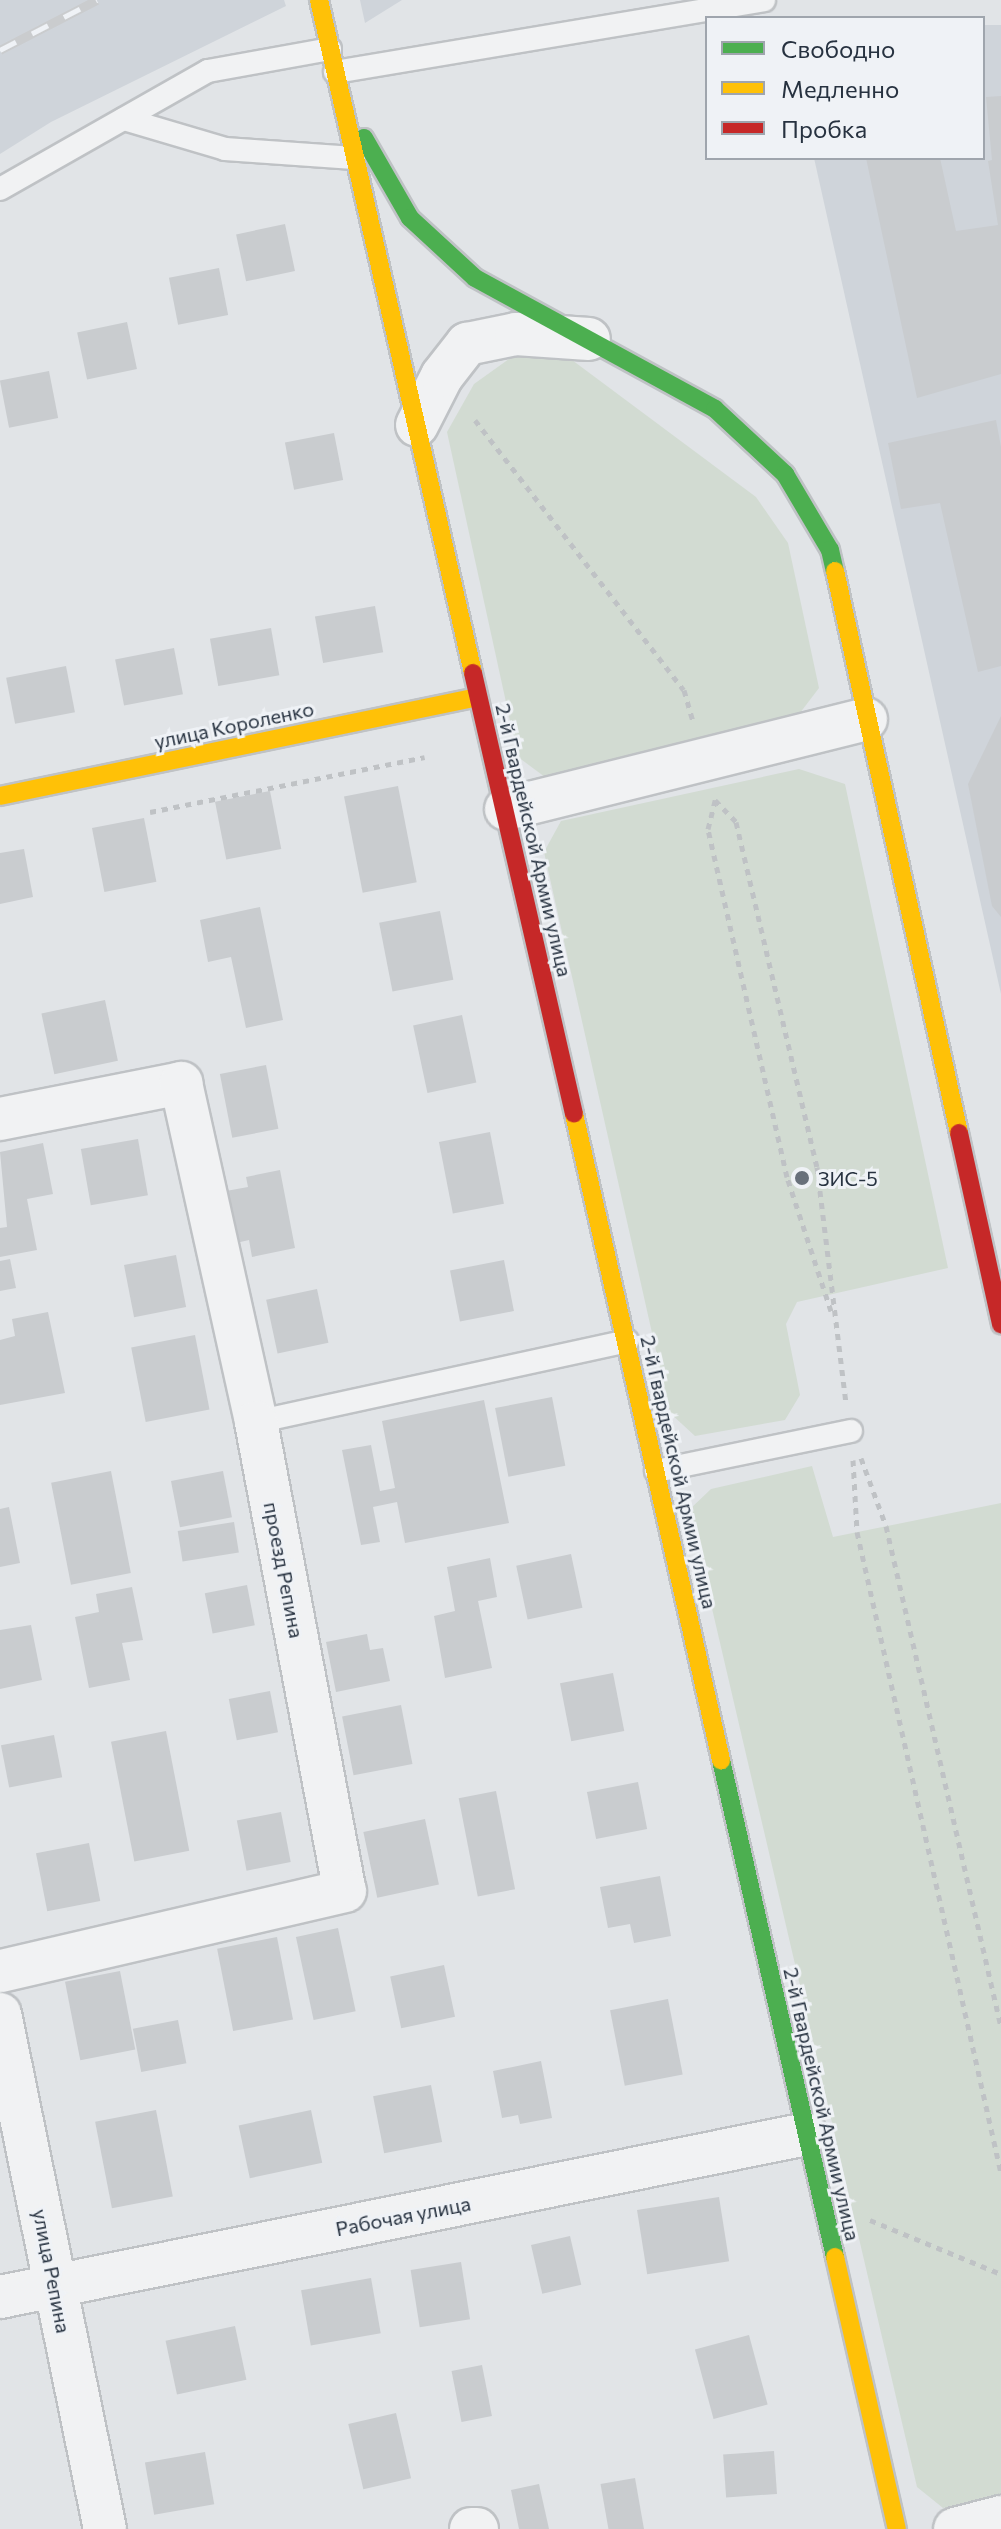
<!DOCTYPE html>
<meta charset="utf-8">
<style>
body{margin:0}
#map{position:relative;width:1001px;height:2529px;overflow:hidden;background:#e1e4e7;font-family:Commissioner,sans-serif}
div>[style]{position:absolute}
.built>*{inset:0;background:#cfd4da}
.green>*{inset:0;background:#d2dbd2}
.building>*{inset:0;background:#c9cccf;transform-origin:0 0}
.path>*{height:5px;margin-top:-2.5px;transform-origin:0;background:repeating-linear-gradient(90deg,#bfc2c5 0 6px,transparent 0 12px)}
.roads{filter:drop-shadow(2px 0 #bfc2c5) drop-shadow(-2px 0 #bfc2c5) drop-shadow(0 2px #bfc2c5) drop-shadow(0 -2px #bfc2c5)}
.lane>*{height:22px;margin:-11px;padding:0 11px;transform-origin:11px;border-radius:11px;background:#f1f2f3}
.street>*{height:42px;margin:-21px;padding:0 21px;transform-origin:21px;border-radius:21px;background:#f1f2f3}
.fast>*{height:18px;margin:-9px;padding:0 9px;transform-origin:9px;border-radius:9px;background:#4caf50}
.slow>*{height:18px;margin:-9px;padding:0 9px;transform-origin:9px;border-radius:9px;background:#ffc107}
.jam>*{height:18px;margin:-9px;padding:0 9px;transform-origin:9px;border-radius:9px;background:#c62828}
.rail>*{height:9px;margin-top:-4.5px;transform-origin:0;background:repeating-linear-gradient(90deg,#eff2f6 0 18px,#caccce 0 36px);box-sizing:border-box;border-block:2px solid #caccce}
.dots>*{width:22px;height:22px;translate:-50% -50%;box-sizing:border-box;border:4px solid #eff2f6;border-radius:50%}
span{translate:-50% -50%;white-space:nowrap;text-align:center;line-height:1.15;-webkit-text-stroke:6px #eff2f6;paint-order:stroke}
.street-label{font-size:20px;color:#273240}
.poi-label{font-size:20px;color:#273240}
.left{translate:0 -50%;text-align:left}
.legend{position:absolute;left:705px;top:16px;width:280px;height:144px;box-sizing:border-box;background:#eff2f6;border:2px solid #9fa5ad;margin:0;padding:10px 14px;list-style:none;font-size:24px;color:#273240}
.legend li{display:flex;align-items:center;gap:16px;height:40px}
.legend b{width:40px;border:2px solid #9fa5ad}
</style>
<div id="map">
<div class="built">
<i style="clip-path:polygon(0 0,284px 0,286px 6px,51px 122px,0 154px)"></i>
<i style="clip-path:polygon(360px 0,402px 0,365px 23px)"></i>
<i style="clip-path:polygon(983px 25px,1001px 25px,1001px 994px,814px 158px,983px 158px)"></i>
</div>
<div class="green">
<i style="clip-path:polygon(516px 354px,568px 357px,756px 497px,788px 543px,819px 688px,787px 730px,553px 783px,518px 757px,447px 432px,474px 384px)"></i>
<i style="clip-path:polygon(799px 769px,845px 784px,948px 1268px,797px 1302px,786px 1324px,800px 1395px,785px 1420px,695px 1436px,670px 1413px,544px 852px,561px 821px)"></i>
<i style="clip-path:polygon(812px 1466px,833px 1537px,1001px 1503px,1001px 2496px,943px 2508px,917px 2487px,689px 1510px,711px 1489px)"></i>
</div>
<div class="building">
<i style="clip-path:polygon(1001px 96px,1001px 374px,917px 398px,866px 158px,940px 158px,956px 231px,998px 225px,988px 161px,992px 160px,986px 97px)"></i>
<i style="left:285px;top:224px;width:48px;height:50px;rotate:78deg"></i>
<i style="left:219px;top:268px;width:48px;height:51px;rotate:79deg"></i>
<i style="left:127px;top:322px;width:48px;height:51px;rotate:78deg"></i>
<i style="left:49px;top:371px;width:48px;height:50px;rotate:79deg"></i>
<i style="clip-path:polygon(996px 420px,1001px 447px,1001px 666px,978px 672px,940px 503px,901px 509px,888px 443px)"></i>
<i style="left:334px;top:433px;width:48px;height:50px;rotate:79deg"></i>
<i style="left:375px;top:606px;width:47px;height:61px;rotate:80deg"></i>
<i style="left:271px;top:628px;width:48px;height:62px;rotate:80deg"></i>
<i style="left:174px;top:648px;width:47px;height:60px;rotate:79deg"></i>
<i style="left:66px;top:666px;width:47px;height:61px;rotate:79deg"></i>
<i style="clip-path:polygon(1001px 716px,1001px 917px,992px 906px,968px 784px)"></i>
<i style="left:398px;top:786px;width:98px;height:55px;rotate:79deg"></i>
<i style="left:270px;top:791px;width:59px;height:56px;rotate:79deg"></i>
<i style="left:144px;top:818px;width:65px;height:53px;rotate:79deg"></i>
<i style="clip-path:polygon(24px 849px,33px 897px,0 904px,0 853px)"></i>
<i style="clip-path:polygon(260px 907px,283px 1020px,246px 1028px,231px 957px,208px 962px,200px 920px)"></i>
<i style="left:440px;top:911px;width:70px;height:62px;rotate:79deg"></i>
<i style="left:105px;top:1000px;width:62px;height:65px;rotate:78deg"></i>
<i style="left:462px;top:1015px;width:69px;height:50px;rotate:78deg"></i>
<i style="left:266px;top:1065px;width:65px;height:47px;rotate:79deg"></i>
<i style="left:490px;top:1132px;width:73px;height:52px;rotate:79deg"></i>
<i style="left:138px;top:1139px;width:57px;height:58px;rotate:80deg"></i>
<i style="clip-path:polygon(43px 1143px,53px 1194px,27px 1199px,37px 1250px,0 1257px,0 1228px,7px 1227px,0 1152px)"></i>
<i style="clip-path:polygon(280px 1170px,295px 1248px,252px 1257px,249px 1240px,236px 1243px,226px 1191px,248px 1187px,246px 1177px)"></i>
<i style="left:176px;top:1255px;width:53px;height:53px;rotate:79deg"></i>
<i style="clip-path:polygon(10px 1259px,16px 1288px,0 1291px,0 1261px)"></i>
<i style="left:504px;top:1260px;width:52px;height:55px;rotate:79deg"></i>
<i style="left:317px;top:1289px;width:55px;height:52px;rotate:78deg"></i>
<i style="clip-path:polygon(48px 1312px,65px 1393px,0 1405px,0 1340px,15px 1336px,12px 1319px)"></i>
<i style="left:195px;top:1335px;width:76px;height:65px;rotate:79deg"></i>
<i style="left:552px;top:1397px;width:70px;height:58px;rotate:79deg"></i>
<i style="clip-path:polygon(484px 1400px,509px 1523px,405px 1543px,397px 1502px,373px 1507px,380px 1542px,361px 1545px,342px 1450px,371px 1445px,380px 1491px,395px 1488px,382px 1421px)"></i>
<i style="left:111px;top:1471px;width:104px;height:61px;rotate:79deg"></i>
<i style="left:223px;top:1471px;width:47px;height:53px;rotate:79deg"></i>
<i style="clip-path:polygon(9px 1507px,20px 1563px,0 1567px,0 1509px)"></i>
<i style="left:234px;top:1522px;width:31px;height:57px;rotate:81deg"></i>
<i style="left:571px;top:1554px;width:55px;height:56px;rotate:78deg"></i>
<i style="clip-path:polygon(490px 1558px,497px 1597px,478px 1601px,492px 1668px,445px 1678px,434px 1616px,455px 1611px,447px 1567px)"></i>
<i style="left:247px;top:1585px;width:41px;height:43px;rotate:79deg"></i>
<i style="clip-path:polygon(132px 1587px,143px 1640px,122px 1643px,130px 1680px,89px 1688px,75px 1617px,99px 1612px,96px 1594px)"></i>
<i style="clip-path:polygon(31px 1625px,42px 1680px,0 1689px,0 1630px)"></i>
<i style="clip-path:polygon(367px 1634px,370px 1650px,383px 1648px,390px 1681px,336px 1692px,326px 1642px)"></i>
<i style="left:613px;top:1673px;width:59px;height:54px;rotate:79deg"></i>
<i style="left:270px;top:1691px;width:42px;height:42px;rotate:79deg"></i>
<i style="left:401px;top:1705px;width:60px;height:60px;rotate:79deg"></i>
<i style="left:166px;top:1731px;width:122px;height:56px;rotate:79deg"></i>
<i style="left:54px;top:1735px;width:43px;height:54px;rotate:79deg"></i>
<i style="left:638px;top:1782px;width:48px;height:52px;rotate:79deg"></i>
<i style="left:496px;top:1791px;width:100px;height:38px;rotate:79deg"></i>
<i style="left:281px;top:1812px;width:51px;height:45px;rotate:79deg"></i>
<i style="left:425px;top:1819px;width:67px;height:63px;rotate:78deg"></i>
<i style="left:89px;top:1843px;width:59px;height:54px;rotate:79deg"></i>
<i style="clip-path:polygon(660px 1876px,671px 1936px,634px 1943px,630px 1924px,608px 1928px,600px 1887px)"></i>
<i style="left:338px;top:1928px;width:85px;height:43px;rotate:78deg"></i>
<i style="left:277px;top:1937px;width:84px;height:61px;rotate:79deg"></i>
<i style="left:444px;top:1965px;width:53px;height:55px;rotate:78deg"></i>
<i style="left:120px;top:1971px;width:80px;height:56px;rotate:79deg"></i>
<i style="left:668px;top:1999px;width:77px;height:59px;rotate:79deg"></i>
<i style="left:178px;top:2020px;width:44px;height:46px;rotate:79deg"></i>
<i style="clip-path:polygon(541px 2061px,552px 2118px,520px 2124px,518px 2115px,502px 2118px,493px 2071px)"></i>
<i style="left:431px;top:2085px;width:58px;height:59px;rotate:79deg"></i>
<i style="left:156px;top:2110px;width:88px;height:62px;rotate:79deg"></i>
<i style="left:311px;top:2110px;width:54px;height:74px;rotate:78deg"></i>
<i style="left:719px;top:2197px;width:65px;height:83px;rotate:81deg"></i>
<i style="left:570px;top:2236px;width:50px;height:40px;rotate:77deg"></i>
<i style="left:461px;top:2262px;width:58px;height:51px;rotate:81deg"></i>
<i style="left:371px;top:2278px;width:56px;height:71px;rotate:80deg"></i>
<i style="left:235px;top:2326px;width:55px;height:71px;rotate:78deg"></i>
<i style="left:749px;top:2335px;width:72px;height:56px;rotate:75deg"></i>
<i style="left:482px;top:2365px;width:52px;height:31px;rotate:79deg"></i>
<i style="left:396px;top:2413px;width:67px;height:49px;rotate:77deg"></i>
<i style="left:774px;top:2451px;width:43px;height:51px;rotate:86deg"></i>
<i style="left:205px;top:2452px;width:53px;height:61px;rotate:80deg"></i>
<i style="left:635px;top:2478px;width:52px;height:35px;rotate:80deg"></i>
<i style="clip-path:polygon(539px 2484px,549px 2529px,519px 2529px,511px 2490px)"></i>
</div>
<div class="path">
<i style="left:475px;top:420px;width:341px;rotate:52.3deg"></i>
<i style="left:684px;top:690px;width:33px;rotate:74deg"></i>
<i style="left:150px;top:812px;width:280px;rotate:-11.3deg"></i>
<i style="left:831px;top:1311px;width:141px;rotate:-108.2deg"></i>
<i style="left:787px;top:1177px;width:357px;rotate:-102.8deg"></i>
<i style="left:708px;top:829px;width:30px;rotate:-76deg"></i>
<i style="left:715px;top:800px;width:30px;rotate:46deg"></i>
<i style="left:736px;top:822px;width:354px;rotate:76.8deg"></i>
<i style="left:817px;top:1167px;width:237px;rotate:83deg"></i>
<i style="left:861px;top:1458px;width:72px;rotate:69.8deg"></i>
<i style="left:886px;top:1526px;width:514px;rotate:77.07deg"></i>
<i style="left:853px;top:1460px;width:72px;rotate:86.8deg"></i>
<i style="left:857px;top:1532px;width:657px;rotate:77.34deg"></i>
<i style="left:870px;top:2220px;width:142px;rotate:22.4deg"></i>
</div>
<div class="roads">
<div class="lane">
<i style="left:335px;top:72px;width:435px;rotate:-9.5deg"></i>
<i style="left:124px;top:119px;width:105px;rotate:16.5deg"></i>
<i style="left:225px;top:149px;width:129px;rotate:4deg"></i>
<i style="left:0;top:189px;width:239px;rotate:-29.6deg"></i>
<i style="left:208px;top:71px;width:124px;rotate:-10.2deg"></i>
<i style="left:256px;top:1422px;width:380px;rotate:-12.3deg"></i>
<i style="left:656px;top:1471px;width:199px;rotate:-11.6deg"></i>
</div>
<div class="street">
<i style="left:417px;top:425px;width:55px;rotate:-63deg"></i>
<i style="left:442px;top:376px;width:41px;rotate:-52deg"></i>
<i style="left:467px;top:344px;width:50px;rotate:-11.5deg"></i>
<i style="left:516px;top:334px;width:73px;rotate:3.9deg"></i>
<i style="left:506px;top:809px;width:371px;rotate:-14deg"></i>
<i style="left:0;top:1119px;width:185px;rotate:-11.2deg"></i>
<i style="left:181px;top:1083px;width:347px;rotate:77.5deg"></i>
<i style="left:256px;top:1422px;width:477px;rotate:79.3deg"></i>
<i style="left:345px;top:1891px;width:354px;rotate:166.9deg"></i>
<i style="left:0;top:2014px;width:526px;rotate:78.48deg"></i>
<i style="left:0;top:2297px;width:822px;rotate:-11.43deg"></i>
<i style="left:471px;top:2529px;width:6px"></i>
<i style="left:955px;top:2529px;width:48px;rotate:-14.6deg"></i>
</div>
<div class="fast">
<i style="left:364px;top:138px;width:92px;rotate:60.1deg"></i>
<i style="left:410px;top:218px;width:88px;rotate:42.7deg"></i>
<i style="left:475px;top:278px;width:273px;rotate:28.6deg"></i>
<i style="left:715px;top:409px;width:96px;rotate:42.9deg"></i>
<i style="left:785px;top:474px;width:88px;rotate:59.4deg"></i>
<i style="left:830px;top:550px;width:22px;rotate:77deg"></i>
<i style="left:721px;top:1760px;width:510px;rotate:77.08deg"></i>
</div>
<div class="slow">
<i style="left:319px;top:0;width:690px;rotate:77.11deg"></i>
<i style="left:835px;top:571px;width:576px;rotate:77.56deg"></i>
<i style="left:0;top:796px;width:487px;rotate:-11.7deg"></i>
<i style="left:574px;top:1114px;width:663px;rotate:77.18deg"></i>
<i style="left:835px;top:2257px;width:279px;rotate:77.2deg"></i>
</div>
<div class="jam">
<i style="left:473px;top:673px;width:452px;rotate:77.1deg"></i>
<i style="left:959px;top:1133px;width:196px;rotate:77.6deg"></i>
</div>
</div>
<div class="rail">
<i style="left:0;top:50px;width:109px;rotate:-27.3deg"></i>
</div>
<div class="dots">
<i style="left:802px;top:1178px;background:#68707a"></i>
</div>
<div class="street-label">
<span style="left:234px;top:725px;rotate:-12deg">улица Короленко</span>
<span style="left:534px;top:840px;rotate:77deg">2-й Гвардейской Армии улица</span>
<span style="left:679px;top:1472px;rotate:77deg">2-й Гвардейской Армии улица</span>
<span style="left:284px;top:1570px;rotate:79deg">проезд Репина</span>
<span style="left:822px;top:2104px;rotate:77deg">2-й Гвардейской Армии улица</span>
<span style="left:403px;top:2216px;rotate:-11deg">Рабочая улица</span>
<span style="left:52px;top:2271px;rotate:79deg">улица Репина</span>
</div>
<div class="poi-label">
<span class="left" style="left:818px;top:1178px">ЗИС-5</span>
</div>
<ul class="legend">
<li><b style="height:10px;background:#4caf50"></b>Свободно</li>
<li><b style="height:10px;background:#ffc107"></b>Медленно</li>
<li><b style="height:10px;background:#c62828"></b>Пробка</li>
</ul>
</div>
